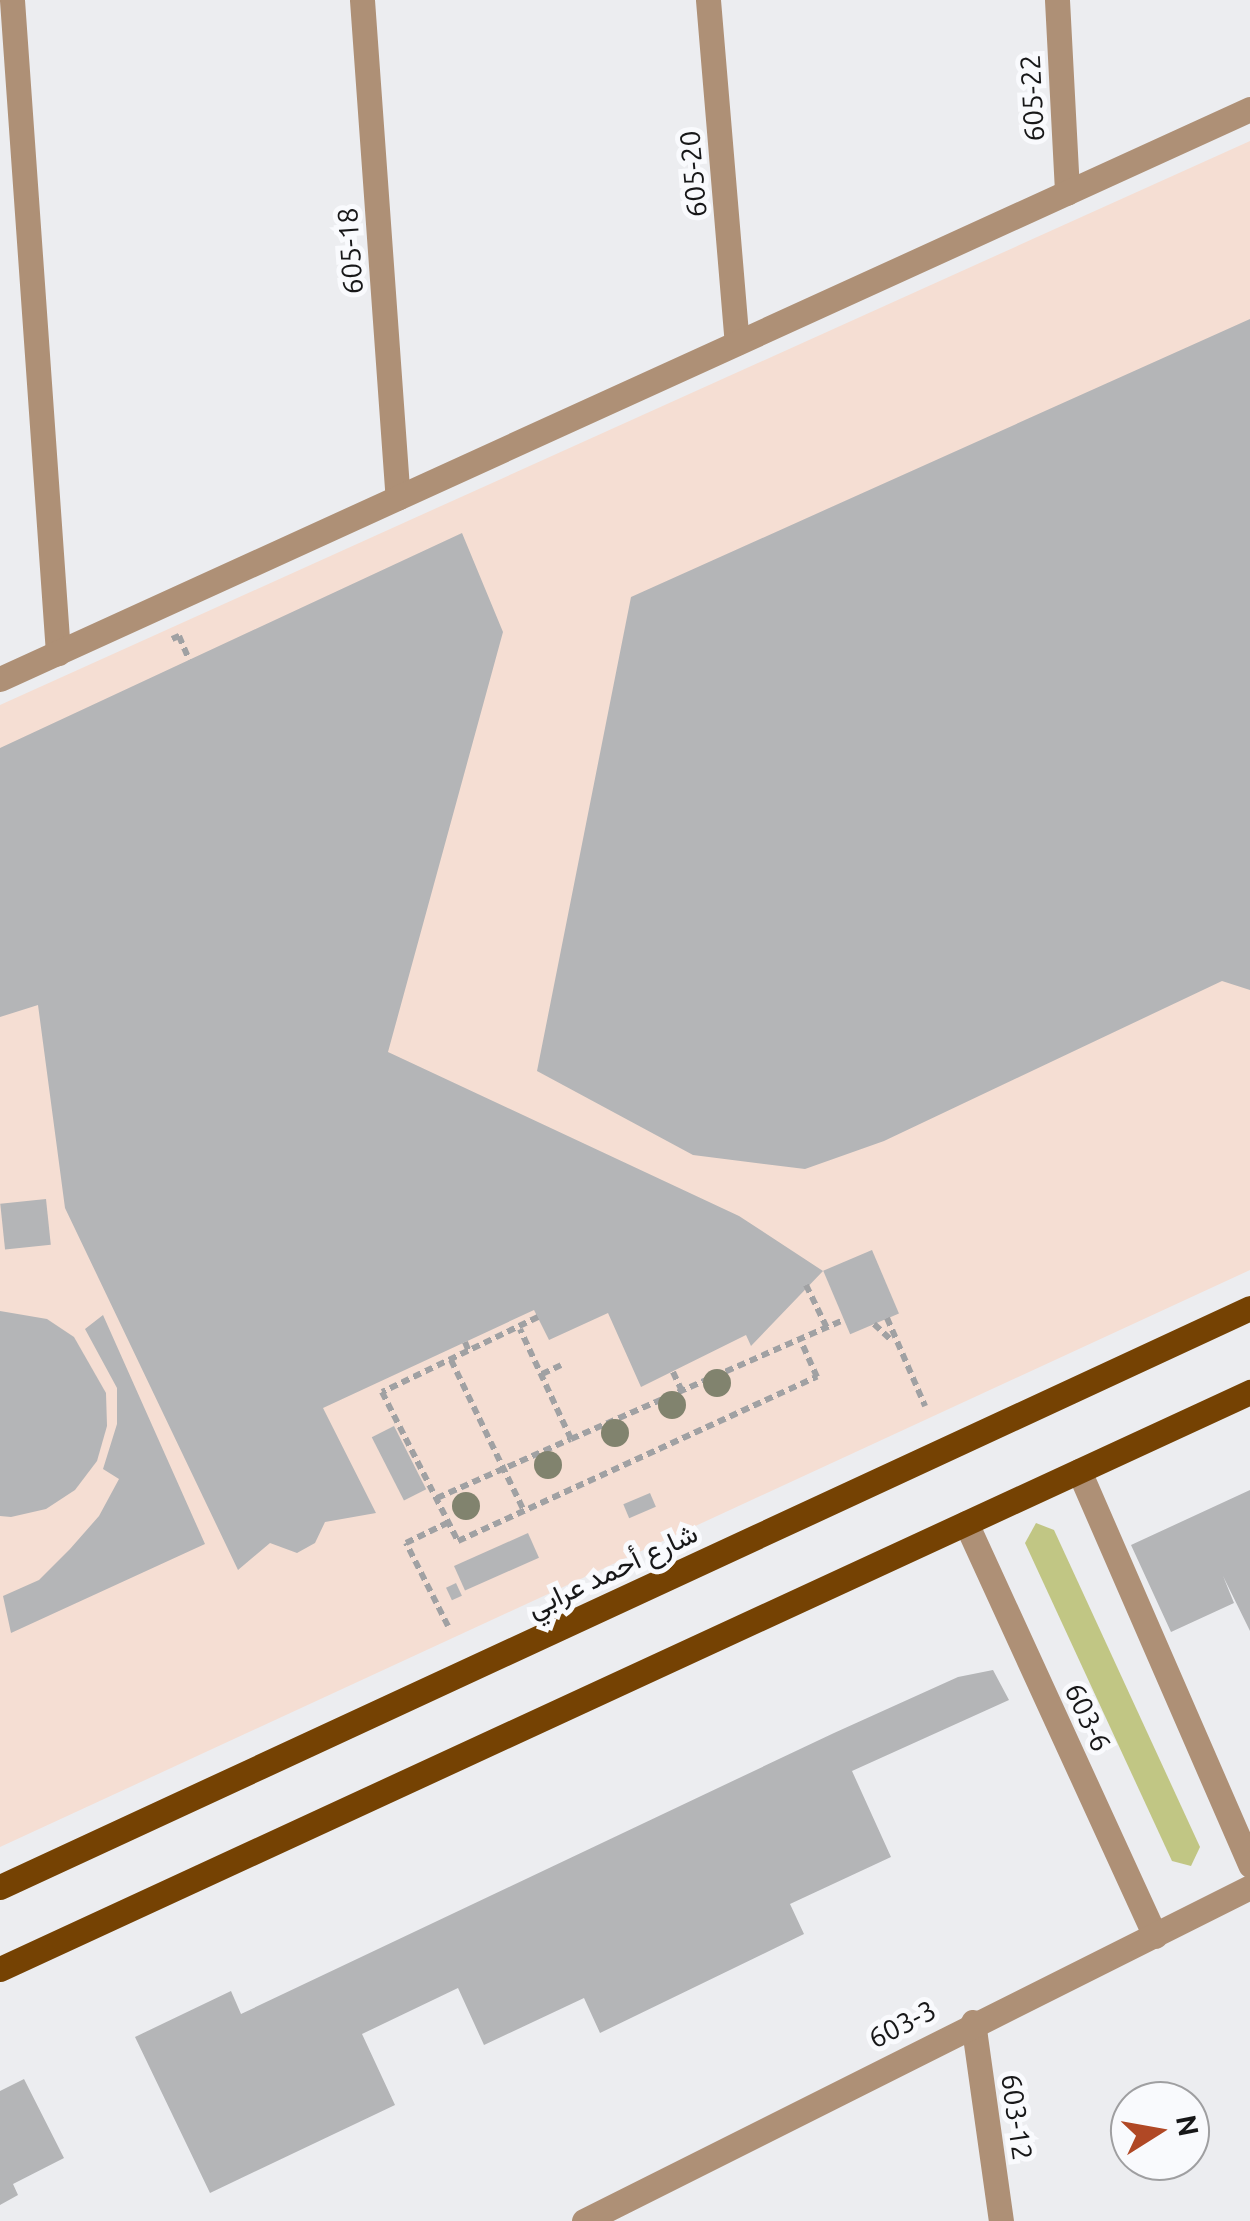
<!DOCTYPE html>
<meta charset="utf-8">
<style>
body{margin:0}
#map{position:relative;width:1250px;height:2221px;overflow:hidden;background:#ecedf0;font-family:Ubuntu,Vazirmatn,sans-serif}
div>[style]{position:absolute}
.commercial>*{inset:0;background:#f5ded3}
.green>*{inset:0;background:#c1c684}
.building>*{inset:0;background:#b4b5b7;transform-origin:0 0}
.path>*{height:6px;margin-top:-3px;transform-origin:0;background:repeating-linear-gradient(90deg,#a0a1a3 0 8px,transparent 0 13px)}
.minor>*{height:25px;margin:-12.5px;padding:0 12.5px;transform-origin:12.5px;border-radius:12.5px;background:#ae9076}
.major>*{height:25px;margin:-12.5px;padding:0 12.5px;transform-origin:12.5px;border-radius:12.5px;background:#754203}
.trees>*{width:28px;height:28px;margin:-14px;border-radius:50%;background:#81836e}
span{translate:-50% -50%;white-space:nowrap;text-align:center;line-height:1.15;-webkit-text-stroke:10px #f9fafd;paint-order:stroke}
.street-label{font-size:28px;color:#171718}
.north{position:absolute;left:1110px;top:2081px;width:100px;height:100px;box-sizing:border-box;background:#f9fafd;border:2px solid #9f9fa1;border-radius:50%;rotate:79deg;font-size:28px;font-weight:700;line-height:40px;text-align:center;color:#171718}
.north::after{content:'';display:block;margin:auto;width:35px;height:45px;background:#b04825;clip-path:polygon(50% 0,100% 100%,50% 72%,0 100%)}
</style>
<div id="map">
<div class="commercial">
<i style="clip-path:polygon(1250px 141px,1250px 1270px,0 1847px,0 705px)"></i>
</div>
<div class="green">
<i style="clip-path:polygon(1036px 1523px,1054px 1530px,1200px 1847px,1191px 1866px,1172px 1861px,1025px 1543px)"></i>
</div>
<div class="building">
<i style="clip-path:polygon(1250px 319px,1250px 990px,1222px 981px,884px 1141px,805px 1169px,693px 1155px,537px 1071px,631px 597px)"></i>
<i style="clip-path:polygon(462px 533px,503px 632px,388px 1052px,739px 1216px,823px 1271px,751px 1346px,746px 1335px,641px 1387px,608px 1313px,549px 1340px,534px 1310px,323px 1408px,376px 1513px,325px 1522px,315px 1543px,297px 1553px,270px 1543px,238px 1570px,65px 1208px,38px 1005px,0 1017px,0 748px)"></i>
<i style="left:46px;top:1199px;width:46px;height:46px;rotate:84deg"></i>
<i style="left:872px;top:1250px;width:69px;height:53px;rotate:67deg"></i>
<i style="clip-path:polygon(0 1311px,47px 1319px,74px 1337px,106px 1393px,107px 1426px,97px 1461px,75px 1490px,46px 1509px,11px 1517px,0 1516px)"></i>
<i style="clip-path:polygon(103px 1315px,205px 1544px,11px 1633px,3px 1596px,39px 1580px,70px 1549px,99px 1516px,119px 1479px,103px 1469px,117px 1424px,117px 1388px,85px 1329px)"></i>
<i style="left:394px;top:1426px;width:71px;height:25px;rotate:63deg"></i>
<i style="clip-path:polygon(1250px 1490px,1250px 1631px,1223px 1576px,1234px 1603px,1171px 1632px,1131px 1545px)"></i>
<i style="left:650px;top:1493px;width:15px;height:29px;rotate:67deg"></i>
<i style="left:528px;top:1533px;width:27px;height:81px;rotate:66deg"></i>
<i style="left:456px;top:1583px;width:14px;height:11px;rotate:65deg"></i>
<i style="clip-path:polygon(993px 1670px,1009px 1700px,852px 1771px,891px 1857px,790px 1904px,804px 1934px,600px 2033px,584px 1998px,484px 2045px,458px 1988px,362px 2034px,395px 2105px,210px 2193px,135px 2037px,231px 1991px,241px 2014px,834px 1733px,958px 1677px)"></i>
<i style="clip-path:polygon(24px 2079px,64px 2158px,13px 2184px,18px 2195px,0 2205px,0 2091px)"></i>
</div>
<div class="path">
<i style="left:172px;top:639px;width:8px;rotate:-23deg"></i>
<i style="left:179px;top:636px;width:26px;rotate:67deg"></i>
<i style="left:806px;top:1285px;width:48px;rotate:64deg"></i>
<i style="left:538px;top:1317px;width:173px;rotate:154.3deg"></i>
<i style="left:382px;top:1392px;width:167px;rotate:63deg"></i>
<i style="left:458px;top:1541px;width:395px;rotate:-24.6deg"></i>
<i style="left:817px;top:1377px;width:42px;rotate:-114.1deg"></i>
<i style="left:887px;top:1318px;width:96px;rotate:66.6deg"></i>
<i style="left:874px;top:1324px;width:22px;rotate:43deg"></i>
<i style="left:465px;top:1342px;width:11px;rotate:68deg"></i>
<i style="left:451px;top:1360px;width:168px;rotate:64.2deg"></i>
<i style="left:673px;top:1372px;width:21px;rotate:65deg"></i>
<i style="left:542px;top:1374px;width:21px;rotate:-25deg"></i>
<i style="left:571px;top:1439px;width:298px;rotate:-23.6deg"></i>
<i style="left:437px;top:1498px;width:146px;rotate:-23.8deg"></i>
<i style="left:571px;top:1439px;width:121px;rotate:-114.9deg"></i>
<i style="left:448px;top:1626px;width:93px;rotate:-116.8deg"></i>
<i style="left:406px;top:1543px;width:48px;rotate:-26deg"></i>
</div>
<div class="minor">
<i style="left:12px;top:0;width:655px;rotate:85.97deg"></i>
<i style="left:362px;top:0;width:499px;rotate:85.9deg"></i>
<i style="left:708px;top:0;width:344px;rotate:85.2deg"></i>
<i style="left:1057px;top:0;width:193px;rotate:87deg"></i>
<i style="left:0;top:679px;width:1374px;rotate:-24.51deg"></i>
<i style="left:1079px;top:1471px;width:430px;rotate:66.5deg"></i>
<i style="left:966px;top:1523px;width:454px;rotate:65.4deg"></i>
<i style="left:973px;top:2022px;width:201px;rotate:82deg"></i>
<i style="left:584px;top:2221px;width:745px;rotate:-26.63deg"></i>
</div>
<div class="major">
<i style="left:0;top:1887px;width:1378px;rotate:-24.85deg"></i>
<i style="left:0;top:1969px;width:1377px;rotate:-24.78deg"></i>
</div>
<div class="trees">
<i style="left:717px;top:1383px"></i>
<i style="left:672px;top:1405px"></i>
<i style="left:615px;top:1433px"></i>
<i style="left:548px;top:1465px"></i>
<i style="left:466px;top:1506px"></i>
</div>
<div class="street-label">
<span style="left:1032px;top:98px;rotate:-93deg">605-22</span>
<span style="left:693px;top:174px;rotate:-95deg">605-20</span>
<span style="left:350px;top:251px;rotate:-94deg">605-18</span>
<span style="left:612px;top:1570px;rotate:-25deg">شارع أحمد عرابي</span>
<span style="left:1088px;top:1717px;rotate:65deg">603-6</span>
<span style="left:902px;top:2024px;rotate:-27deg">603-3</span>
<span style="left:1017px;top:2117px;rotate:82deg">603-12</span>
</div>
<div class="north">N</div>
</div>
